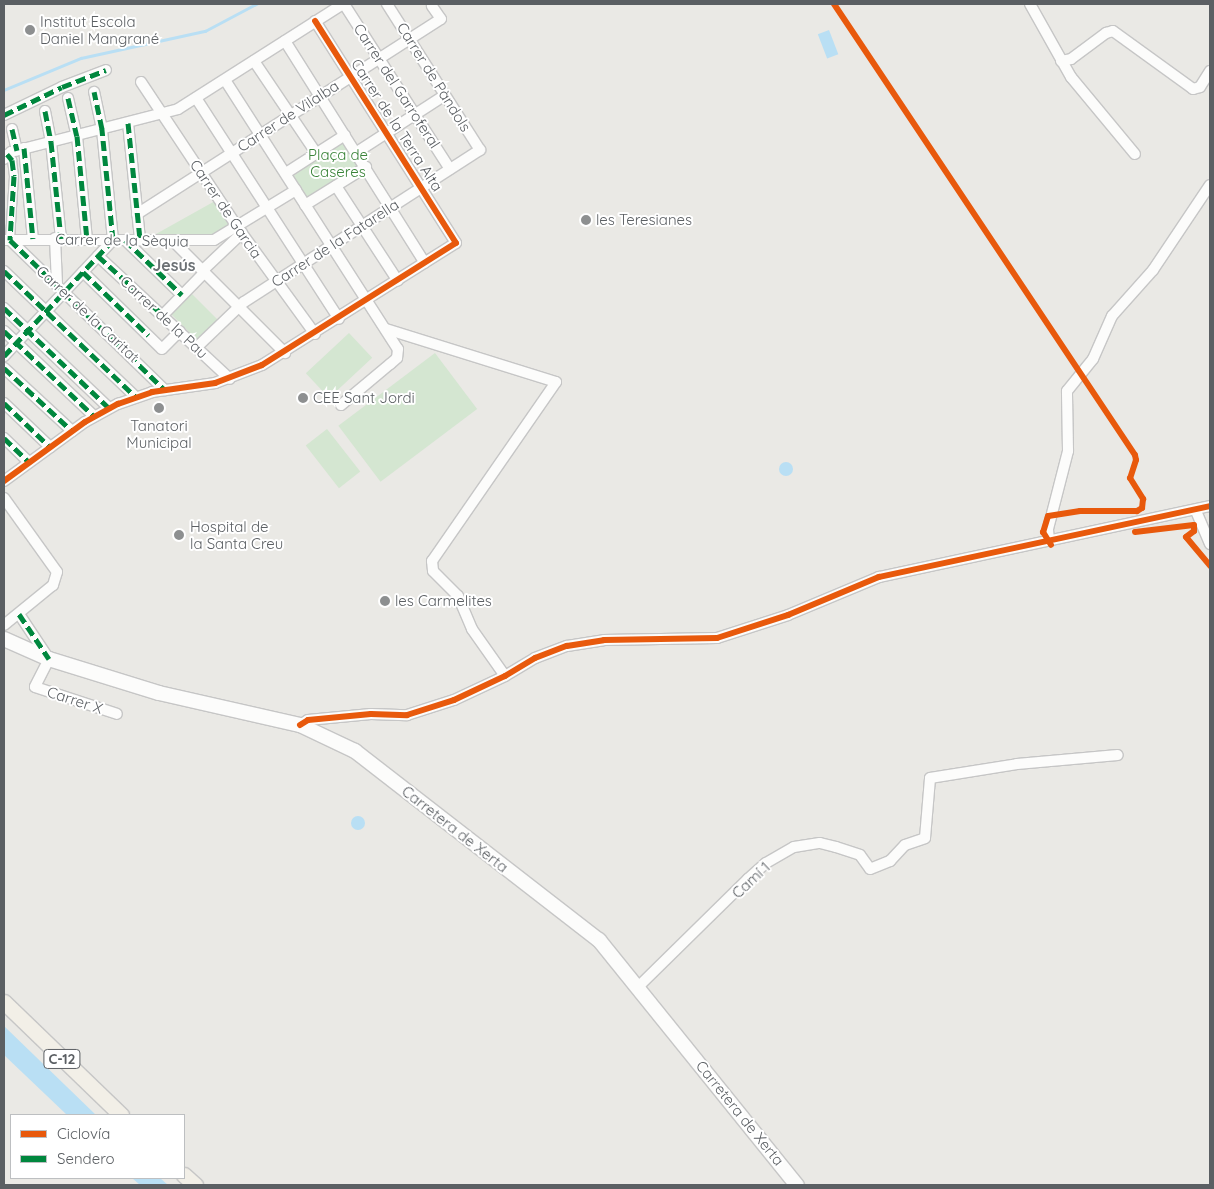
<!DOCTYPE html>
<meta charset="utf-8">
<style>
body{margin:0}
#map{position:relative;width:1214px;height:1189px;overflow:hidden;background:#eae9e5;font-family:Quicksand,sans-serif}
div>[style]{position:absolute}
.green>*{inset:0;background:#d4e6d1;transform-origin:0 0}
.water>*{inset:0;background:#b9dff4;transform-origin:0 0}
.round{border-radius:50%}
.stream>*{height:2.5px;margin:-1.25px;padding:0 1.25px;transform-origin:1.25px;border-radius:1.25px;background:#b9dff4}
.roads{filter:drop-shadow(1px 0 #c6c6c6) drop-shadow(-1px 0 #c6c6c6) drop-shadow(0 1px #c6c6c6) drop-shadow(0 -1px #c6c6c6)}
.pedestrian>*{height:8px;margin:-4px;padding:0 4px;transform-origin:4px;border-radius:4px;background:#fcfcfb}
.minor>*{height:10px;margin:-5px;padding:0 5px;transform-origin:5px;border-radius:5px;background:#fcfcfb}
.secondary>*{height:14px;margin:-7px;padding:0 7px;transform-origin:7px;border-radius:7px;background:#fcfcfb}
.primary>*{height:15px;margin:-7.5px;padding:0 7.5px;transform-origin:7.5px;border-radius:7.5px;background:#f2efe7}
.quiet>*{height:5px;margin-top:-2.5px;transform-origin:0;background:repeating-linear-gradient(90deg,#00873e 0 10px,transparent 0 15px)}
.cycleway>*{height:6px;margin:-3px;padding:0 3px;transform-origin:3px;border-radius:3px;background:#e8590c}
.dots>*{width:14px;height:14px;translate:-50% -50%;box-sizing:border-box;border:2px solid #fff;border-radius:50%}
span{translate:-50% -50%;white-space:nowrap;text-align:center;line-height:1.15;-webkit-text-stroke:4px #fff;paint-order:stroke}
.shield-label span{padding:1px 4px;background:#fff;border:1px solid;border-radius:4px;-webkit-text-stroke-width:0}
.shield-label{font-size:14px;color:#5b5f63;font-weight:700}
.poi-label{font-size:15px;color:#5b5f63}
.left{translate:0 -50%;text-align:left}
.street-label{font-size:15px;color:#5b5f63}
.park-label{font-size:15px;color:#3a8439}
.neighbourhood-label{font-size:16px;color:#6c7175;font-weight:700}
.frame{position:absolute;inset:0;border:5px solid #5b5f63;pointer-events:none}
.legend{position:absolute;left:10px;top:1114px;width:175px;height:65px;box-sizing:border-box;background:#fff;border:1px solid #bdbfc1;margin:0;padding:6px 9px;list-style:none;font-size:15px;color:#5b5f63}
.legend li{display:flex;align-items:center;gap:10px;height:25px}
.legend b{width:25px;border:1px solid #bdbfc1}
</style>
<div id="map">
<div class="green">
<i style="left:343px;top:141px;width:29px;height:63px;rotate:55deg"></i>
<i style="clip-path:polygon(215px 201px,232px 227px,221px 235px,159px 237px,156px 234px)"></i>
<i style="left:190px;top:292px;width:40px;height:29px;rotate:45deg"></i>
<i style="left:349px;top:333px;width:34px;height:59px;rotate:47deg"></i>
<i style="left:435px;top:353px;width:70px;height:121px;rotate:53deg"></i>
<i style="left:327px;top:429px;width:54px;height:27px;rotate:52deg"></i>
</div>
<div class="water">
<i style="left:829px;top:30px;width:26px;height:12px;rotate:69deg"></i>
<i class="round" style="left:779px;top:462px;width:14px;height:14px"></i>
<i class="round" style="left:351px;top:816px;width:14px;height:14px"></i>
<i style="clip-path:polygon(4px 1026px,96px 1115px,67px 1115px,4px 1055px)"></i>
<i style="clip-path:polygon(132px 1178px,160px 1178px,168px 1185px,140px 1185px)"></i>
</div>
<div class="stream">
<i style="left:4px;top:90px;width:83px;rotate:-22.6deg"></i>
<i style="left:81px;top:58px;width:127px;rotate:-12.3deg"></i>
<i style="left:205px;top:31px;width:58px;rotate:-27.9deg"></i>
</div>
<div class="roads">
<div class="pedestrian">
<i style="left:7px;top:154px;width:8px;rotate:50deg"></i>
<i style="left:12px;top:160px;width:16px;rotate:83deg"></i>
<i style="left:14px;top:176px;width:64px;rotate:93.6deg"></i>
</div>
<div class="minor">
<i style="left:344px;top:4px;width:196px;rotate:57.3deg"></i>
<i style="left:1030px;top:4px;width:84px;rotate:60.7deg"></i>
<i style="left:1071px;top:77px;width:100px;rotate:50.3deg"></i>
<i style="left:285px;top:41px;width:262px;rotate:57.8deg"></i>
<i style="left:254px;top:61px;width:111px;rotate:56deg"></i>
<i style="left:1061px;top:61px;width:10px;rotate:-11deg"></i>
<i style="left:1071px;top:59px;width:44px;rotate:-36.6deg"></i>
<i style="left:1106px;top:33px;width:7px;rotate:-16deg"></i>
<i style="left:1113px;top:31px;width:99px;rotate:35.9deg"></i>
<i style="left:1193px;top:89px;width:7px;rotate:-16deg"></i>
<i style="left:1200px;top:87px;width:19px;rotate:-58deg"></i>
<i style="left:225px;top:80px;width:320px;rotate:57.3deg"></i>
<i style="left:398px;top:349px;width:9px;rotate:96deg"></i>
<i style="left:397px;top:358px;width:9px;rotate:139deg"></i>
<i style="left:390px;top:364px;width:64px;rotate:140.1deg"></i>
<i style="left:141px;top:82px;width:175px;rotate:56.4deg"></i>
<i style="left:238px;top:228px;width:131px;rotate:54deg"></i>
<i style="left:68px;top:98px;width:39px;rotate:77deg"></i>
<i style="left:77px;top:136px;width:103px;rotate:84.5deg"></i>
<i style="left:196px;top:98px;width:263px;rotate:57.1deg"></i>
<i style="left:45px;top:111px;width:32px;rotate:79deg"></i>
<i style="left:51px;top:142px;width:97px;rotate:84.1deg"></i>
<i style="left:4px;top:115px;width:64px;rotate:-25.8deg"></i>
<i style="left:62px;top:87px;width:47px;rotate:-21.1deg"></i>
<i style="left:128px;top:123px;width:118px;rotate:84.1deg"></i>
<i style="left:12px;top:129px;width:22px;rotate:77deg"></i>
<i style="left:24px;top:148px;width:91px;rotate:84.4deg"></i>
<i style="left:357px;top:152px;width:105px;rotate:-32.9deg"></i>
<i style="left:4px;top:159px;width:10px;rotate:-45deg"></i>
<i style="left:11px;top:152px;width:172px;rotate:-14.4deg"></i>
<i style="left:178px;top:109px;width:196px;rotate:-32.5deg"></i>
<i style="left:286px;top:173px;width:70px;rotate:-32.8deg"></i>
<i style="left:336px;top:186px;width:113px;rotate:56.9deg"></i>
<i style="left:305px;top:205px;width:72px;rotate:-31.9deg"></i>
<i style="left:137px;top:214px;width:361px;rotate:-32.7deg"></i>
<i style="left:441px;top:19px;width:16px;rotate:-125deg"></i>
<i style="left:55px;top:238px;width:46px;rotate:87.5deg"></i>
<i style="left:4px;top:240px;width:210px"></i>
<i style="left:214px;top:240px;width:96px;rotate:-31.4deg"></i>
<i style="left:10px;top:240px;width:216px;rotate:44.1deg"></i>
<i style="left:125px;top:240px;width:79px;rotate:44deg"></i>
<i style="left:172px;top:240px;width:160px;rotate:45deg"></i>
<i style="left:98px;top:256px;width:180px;rotate:43deg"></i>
<i style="left:203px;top:270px;width:54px;rotate:-43.5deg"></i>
<i style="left:4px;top:271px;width:182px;rotate:43.7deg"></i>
<i style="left:83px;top:272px;width:110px;rotate:44.3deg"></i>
<i style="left:162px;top:349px;width:25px;rotate:-45deg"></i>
<i style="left:4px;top:308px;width:145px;rotate:43.6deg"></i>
<i style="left:163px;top:315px;width:60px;rotate:-45.7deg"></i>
<i style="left:386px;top:329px;width:178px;rotate:17.3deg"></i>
<i style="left:556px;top:382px;width:218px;rotate:124.7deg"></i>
<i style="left:432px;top:561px;width:10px;rotate:84deg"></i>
<i style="left:433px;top:571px;width:35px;rotate:45deg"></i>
<i style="left:458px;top:596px;width:36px;rotate:67deg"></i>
<i style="left:472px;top:629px;width:57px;rotate:54.9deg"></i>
<i style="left:4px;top:331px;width:124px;rotate:43.4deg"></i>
<i style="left:197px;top:347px;width:65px;rotate:-43.8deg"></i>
<i style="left:244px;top:302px;width:281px;rotate:-32.8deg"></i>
<i style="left:480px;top:150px;width:173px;rotate:-122.5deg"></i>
<i style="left:4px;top:356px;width:159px;rotate:-46.8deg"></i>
<i style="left:113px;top:240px;width:112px;rotate:-95.7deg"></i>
<i style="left:102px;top:129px;width:38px;rotate:-102deg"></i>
<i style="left:4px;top:368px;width:93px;rotate:42.8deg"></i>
<i style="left:4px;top:403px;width:64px;rotate:43.7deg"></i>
<i style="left:4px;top:438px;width:35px;rotate:44deg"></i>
<i style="left:4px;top:481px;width:100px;rotate:-36.1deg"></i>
<i style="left:85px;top:422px;width:38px;rotate:-29deg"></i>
<i style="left:118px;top:404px;width:36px;rotate:-19deg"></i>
<i style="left:152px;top:392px;width:64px;rotate:-8.1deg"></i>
<i style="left:215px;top:383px;width:50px;rotate:-21deg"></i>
<i style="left:262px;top:365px;width:229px;rotate:-32.2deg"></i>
<i style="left:456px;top:243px;width:263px;rotate:-122.4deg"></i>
<i style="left:4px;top:498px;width:91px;rotate:54.4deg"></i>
<i style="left:57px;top:572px;width:14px;rotate:107deg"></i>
<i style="left:53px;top:585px;width:63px;rotate:140.8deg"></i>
<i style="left:1196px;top:511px;width:36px;rotate:67deg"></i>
<i style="left:1049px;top:541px;width:12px;rotate:-95deg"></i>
<i style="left:1048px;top:529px;width:81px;rotate:-75.6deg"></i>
<i style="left:1068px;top:451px;width:60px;rotate:-91deg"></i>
<i style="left:1067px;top:391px;width:41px;rotate:-50.9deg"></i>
<i style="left:1093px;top:359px;width:47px;rotate:-66.2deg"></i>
<i style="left:1112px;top:316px;width:62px;rotate:-48.3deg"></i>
<i style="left:1153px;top:270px;width:102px;rotate:-56.2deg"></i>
<i style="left:19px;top:614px;width:54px;rotate:56.3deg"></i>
<i style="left:49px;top:659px;width:31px;rotate:117deg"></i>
<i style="left:35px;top:687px;width:86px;rotate:18.2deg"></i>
<i style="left:300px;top:725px;width:9px;rotate:-32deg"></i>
<i style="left:308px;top:720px;width:63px;rotate:-5.4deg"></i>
<i style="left:371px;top:714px;width:36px;rotate:2deg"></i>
<i style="left:407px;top:715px;width:49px;rotate:-17.7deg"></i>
<i style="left:454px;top:700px;width:56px;rotate:-25.2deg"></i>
<i style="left:505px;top:676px;width:35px;rotate:-31deg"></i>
<i style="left:535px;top:658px;width:34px;rotate:-21deg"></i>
<i style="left:567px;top:646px;width:37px;rotate:-9deg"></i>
<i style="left:604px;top:640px;width:113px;rotate:-1deg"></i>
<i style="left:717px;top:638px;width:75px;rotate:-17.9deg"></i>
<i style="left:788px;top:615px;width:99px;rotate:-22.7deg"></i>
<i style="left:879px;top:577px;width:339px;rotate:-12.1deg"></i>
<i style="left:639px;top:986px;width:153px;rotate:-44.5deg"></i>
<i style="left:748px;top:879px;width:24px;rotate:-42deg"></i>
<i style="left:766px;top:863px;width:32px;rotate:-30deg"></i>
<i style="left:794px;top:847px;width:26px;rotate:-9deg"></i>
<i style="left:820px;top:843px;width:16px;rotate:14deg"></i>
<i style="left:836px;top:847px;width:25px;rotate:18deg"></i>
<i style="left:860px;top:855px;width:17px;rotate:54deg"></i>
<i style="left:870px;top:869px;width:22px;rotate:-22deg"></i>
<i style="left:890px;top:861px;width:22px;rotate:-47deg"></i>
<i style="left:905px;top:845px;width:21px;rotate:-19deg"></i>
<i style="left:925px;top:838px;width:60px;rotate:-85.2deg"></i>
<i style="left:930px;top:778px;width:88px;rotate:-9.1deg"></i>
<i style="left:1017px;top:764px;width:101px;rotate:-5.1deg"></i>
</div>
<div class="secondary">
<i style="left:4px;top:639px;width:49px;rotate:24deg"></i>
<i style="left:49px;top:659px;width:115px;rotate:17.2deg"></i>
<i style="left:159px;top:693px;width:145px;rotate:12.8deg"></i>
<i style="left:300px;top:725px;width:61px;rotate:25.3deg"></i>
<i style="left:355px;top:751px;width:309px;rotate:37.8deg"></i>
<i style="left:599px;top:940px;width:315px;rotate:51.1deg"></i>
</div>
<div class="primary">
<i style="left:4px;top:1002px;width:163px;rotate:44deg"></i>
<i style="left:184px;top:1175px;width:15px;rotate:42deg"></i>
</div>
</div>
<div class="quiet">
<i style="left:68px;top:98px;width:39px;rotate:77deg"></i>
<i style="left:77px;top:136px;width:103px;rotate:84.5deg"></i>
<i style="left:45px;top:111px;width:32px;rotate:79deg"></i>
<i style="left:51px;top:142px;width:97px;rotate:84.1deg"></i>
<i style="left:4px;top:115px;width:64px;rotate:-25.8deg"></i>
<i style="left:62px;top:87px;width:47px;rotate:-21.1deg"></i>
<i style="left:128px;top:123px;width:118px;rotate:84.1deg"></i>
<i style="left:12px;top:129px;width:22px;rotate:77deg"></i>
<i style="left:24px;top:148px;width:91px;rotate:84.4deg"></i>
<i style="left:7px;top:154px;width:8px;rotate:50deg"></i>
<i style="left:12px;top:160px;width:16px;rotate:83deg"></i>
<i style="left:14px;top:176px;width:64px;rotate:93.6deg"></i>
<i style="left:10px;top:240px;width:216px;rotate:44.1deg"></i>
<i style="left:125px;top:240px;width:79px;rotate:44deg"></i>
<i style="left:98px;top:256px;width:88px;rotate:42.2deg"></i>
<i style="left:4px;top:271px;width:182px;rotate:43.7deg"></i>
<i style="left:83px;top:272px;width:91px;rotate:44.1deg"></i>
<i style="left:4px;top:308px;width:145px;rotate:43.6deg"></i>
<i style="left:4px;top:331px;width:124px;rotate:43.4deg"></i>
<i style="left:4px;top:356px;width:159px;rotate:-46.8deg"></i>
<i style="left:113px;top:240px;width:112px;rotate:-95.7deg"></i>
<i style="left:102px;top:129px;width:38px;rotate:-102deg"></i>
<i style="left:4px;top:368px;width:93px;rotate:42.8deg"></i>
<i style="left:4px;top:403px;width:64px;rotate:43.7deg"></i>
<i style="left:4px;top:438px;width:35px;rotate:44deg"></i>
<i style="left:19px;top:614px;width:54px;rotate:56.3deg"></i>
</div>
<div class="cycleway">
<i style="left:834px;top:4px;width:542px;rotate:56.28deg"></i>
<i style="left:1135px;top:455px;width:5px;rotate:79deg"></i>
<i style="left:1136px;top:460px;width:19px;rotate:108deg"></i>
<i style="left:1130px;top:478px;width:25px;rotate:58deg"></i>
<i style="left:1143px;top:499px;width:9px;rotate:96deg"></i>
<i style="left:1142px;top:508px;width:6px;rotate:149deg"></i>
<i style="left:1137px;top:511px;width:57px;rotate:180deg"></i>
<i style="left:1080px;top:511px;width:32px;rotate:171deg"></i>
<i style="left:1048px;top:516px;width:17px;rotate:107deg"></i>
<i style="left:1043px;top:532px;width:15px;rotate:58deg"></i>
<i style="left:4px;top:481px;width:100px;rotate:-36.1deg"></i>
<i style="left:85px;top:422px;width:38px;rotate:-29deg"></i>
<i style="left:118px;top:404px;width:36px;rotate:-19deg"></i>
<i style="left:152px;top:392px;width:64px;rotate:-8.1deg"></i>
<i style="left:215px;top:383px;width:50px;rotate:-21deg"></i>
<i style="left:262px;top:365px;width:229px;rotate:-32.2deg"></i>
<i style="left:456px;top:243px;width:263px;rotate:-122.4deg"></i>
<i style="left:1135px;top:532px;width:59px;rotate:-6.8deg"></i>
<i style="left:1194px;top:525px;width:6px;rotate:90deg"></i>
<i style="left:1194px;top:531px;width:10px;rotate:143deg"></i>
<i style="left:1186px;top:537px;width:38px;rotate:50deg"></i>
<i style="left:300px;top:725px;width:9px;rotate:-32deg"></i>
<i style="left:308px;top:720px;width:63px;rotate:-5.4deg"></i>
<i style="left:371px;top:714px;width:36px;rotate:2deg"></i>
<i style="left:407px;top:715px;width:49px;rotate:-17.7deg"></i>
<i style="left:454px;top:700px;width:56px;rotate:-25.2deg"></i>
<i style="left:505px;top:676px;width:35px;rotate:-31deg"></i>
<i style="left:535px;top:658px;width:34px;rotate:-21deg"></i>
<i style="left:567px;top:646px;width:37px;rotate:-9deg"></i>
<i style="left:604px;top:640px;width:113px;rotate:-1deg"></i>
<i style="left:717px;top:638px;width:75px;rotate:-17.9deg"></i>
<i style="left:788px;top:615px;width:99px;rotate:-22.7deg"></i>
<i style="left:879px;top:577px;width:339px;rotate:-12.1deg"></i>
</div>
<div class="dots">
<i style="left:30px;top:30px;background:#8d8f90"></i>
<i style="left:586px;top:220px;background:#8d8f90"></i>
<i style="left:303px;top:398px;background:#8d8f90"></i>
<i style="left:159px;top:408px;background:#8d8f90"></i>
<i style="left:179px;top:535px;background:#8d8f90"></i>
<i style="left:385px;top:601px;background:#8d8f90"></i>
</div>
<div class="shield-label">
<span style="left:62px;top:1059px">C-12</span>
</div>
<div class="poi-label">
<span class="left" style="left:40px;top:30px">Institut Escola<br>Daniel Mangrané</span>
<span class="left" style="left:596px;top:220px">les Teresianes</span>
<span class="left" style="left:313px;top:398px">CEE Sant Jordi</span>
<span style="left:159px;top:434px">Tanatori<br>Municipal</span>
<span class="left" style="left:190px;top:535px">Hospital de<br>la Santa Creu</span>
<span class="left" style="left:395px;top:601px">les Carmelites</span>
</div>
<div class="street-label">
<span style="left:434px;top:77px;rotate:58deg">Carrer de Pàndols</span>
<span style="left:397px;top:86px;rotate:57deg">Carrer del Garroferal</span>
<span style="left:288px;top:116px;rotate:-33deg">Carrer de Vilalba</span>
<span style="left:397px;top:125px;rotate:57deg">Carrer de la Terra Alta</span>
<span style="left:226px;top:209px;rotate:56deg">Carrer de Garcia</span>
<span style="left:122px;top:240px;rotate:1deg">Carrer de la Sèquia</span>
<span style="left:335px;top:243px;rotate:-33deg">Carrer de la Fatarella</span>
<span style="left:88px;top:314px;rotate:43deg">Carrer de la Caritat</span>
<span style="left:164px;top:317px;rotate:43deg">Carrer de la Pau</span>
<span style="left:75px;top:700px;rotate:18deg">Carrer X</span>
<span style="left:455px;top:829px;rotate:38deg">Carretera de Xerta</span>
<span style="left:751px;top:880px;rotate:-43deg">Camí 1</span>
<span style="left:740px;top:1113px;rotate:51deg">Carretera de Xerta</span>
</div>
<div class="park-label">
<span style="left:338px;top:163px">Plaça de<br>Caseres</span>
</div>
<div class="neighbourhood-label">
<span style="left:174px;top:265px">Jesús</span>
</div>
<div class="frame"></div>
<ul class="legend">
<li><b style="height:6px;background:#e8590c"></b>Ciclovía</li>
<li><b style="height:6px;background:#00873e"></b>Sendero</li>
</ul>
</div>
